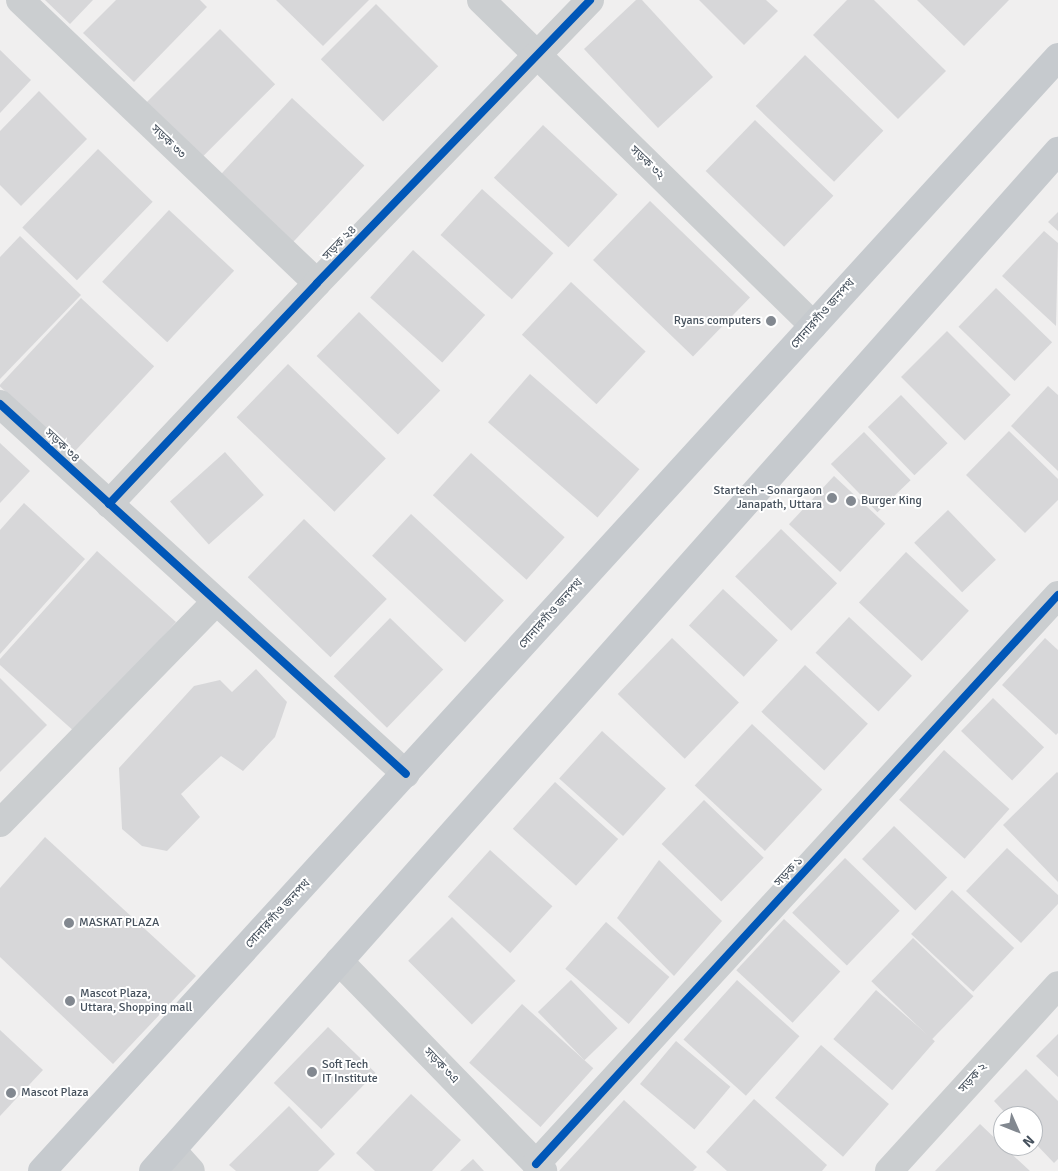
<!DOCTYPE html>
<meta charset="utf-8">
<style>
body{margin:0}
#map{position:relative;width:1058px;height:1171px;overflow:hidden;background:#f0efef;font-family:Signika,"Noto Sans Bengali",sans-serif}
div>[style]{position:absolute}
.building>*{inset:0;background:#d7d7d9;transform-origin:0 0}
.minor>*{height:28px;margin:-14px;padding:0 14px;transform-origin:14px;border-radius:14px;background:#cbced0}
.major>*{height:28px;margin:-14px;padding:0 14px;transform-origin:14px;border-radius:14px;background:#c6cace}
.cycleway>*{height:8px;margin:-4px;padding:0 4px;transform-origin:4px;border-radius:4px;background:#0057b8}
.dots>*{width:14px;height:14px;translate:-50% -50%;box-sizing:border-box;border:2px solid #fff;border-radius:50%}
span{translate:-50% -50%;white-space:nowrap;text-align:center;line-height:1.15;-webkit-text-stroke:4px #fff;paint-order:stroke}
.street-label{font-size:12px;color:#46515d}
.poi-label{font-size:12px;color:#46515d}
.right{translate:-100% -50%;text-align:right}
.left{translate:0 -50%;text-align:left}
.north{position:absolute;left:993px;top:1106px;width:50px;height:50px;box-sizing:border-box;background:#fff;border:1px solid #b5b9be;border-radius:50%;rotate:134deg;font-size:14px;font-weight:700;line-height:20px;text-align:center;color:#46515d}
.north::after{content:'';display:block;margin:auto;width:18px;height:22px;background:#828890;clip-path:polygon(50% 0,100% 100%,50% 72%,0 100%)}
</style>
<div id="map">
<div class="building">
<i style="clip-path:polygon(45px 0,93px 0,70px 24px)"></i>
<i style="clip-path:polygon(116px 0,200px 0,207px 7px,134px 82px,83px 33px)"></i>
<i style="clip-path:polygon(276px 0,369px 0,323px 46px)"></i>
<i style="clip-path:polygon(636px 0,642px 0,713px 77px,658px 128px,584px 49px)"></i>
<i style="clip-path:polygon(699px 0,766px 0,778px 11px,744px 45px)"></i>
<i style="clip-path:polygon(847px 0,874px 0,946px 71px,898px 119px,813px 35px)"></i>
<i style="clip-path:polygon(917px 0,1009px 0,964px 46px)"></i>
<i style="left:376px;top:4px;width:88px;height:78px;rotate:45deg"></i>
<i style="left:220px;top:29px;width:78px;height:110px;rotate:45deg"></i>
<i style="clip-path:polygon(0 50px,31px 80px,0 113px)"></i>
<i style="left:805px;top:55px;width:109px;height:71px;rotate:44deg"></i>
<i style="clip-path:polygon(39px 91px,87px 139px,21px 206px,0 185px,0 131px)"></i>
<i style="left:292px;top:98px;width:99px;height:112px;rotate:43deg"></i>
<i style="left:755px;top:120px;width:109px;height:71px;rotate:44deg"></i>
<i style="left:543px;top:125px;width:102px;height:72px;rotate:43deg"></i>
<i style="left:98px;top:149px;width:76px;height:109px;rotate:44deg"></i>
<i style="left:482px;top:189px;width:96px;height:62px;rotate:42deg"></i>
<i style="left:650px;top:201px;width:139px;height:82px;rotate:44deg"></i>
<i style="left:169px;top:210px;width:89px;height:98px;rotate:43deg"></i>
<i style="clip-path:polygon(1058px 212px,1058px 231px,1048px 222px)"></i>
<i style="clip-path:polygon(1044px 231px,1058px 243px,1056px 326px,1002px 276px)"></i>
<i style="clip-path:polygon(20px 236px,81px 295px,0 379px,0 257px)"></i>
<i style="left:413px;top:250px;width:97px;height:64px;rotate:42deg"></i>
<i style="left:571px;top:282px;width:102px;height:72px;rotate:43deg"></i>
<i style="left:996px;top:288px;width:78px;height:54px;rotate:44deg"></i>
<i style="left:81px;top:298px;width:100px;height:120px;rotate:43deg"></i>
<i style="left:359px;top:312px;width:113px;height:61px;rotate:44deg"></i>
<i style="left:947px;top:331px;width:90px;height:65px;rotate:45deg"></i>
<i style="left:288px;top:364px;width:136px;height:74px;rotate:44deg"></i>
<i style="left:530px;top:374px;width:145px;height:64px;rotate:41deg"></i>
<i style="clip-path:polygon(1048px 386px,1058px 395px,1058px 471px,1011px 426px)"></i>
<i style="left:901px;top:395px;width:67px;height:46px;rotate:46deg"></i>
<i style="clip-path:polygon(1009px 431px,1058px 479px,1058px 500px,1025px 533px,966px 475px)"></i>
<i style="left:864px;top:432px;width:67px;height:46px;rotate:46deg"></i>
<i style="clip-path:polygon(0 443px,30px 471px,0 503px)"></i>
<i style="left:225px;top:452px;width:58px;height:74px;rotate:48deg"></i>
<i style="left:471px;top:453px;width:126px;height:57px;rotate:42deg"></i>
<i style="left:834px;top:476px;width:70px;height:66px;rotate:43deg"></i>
<i style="clip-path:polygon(24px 503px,85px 559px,0 654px,0 530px)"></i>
<i style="left:948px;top:510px;width:69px;height:47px;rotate:46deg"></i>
<i style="left:411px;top:514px;width:127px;height:57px;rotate:43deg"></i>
<i style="left:304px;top:519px;width:115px;height:81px;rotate:44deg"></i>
<i style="left:781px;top:529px;width:78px;height:66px;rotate:44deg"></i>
<i style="clip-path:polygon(97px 551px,176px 622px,76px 733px,0 665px,0 659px)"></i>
<i style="left:906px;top:552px;width:86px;height:69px;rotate:43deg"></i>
<i style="left:723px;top:589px;width:75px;height:50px;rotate:43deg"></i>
<i style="left:849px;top:617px;width:86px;height:49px;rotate:43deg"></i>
<i style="left:390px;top:618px;width:74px;height:81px;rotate:44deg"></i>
<i style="left:672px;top:638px;width:93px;height:78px;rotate:44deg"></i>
<i style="clip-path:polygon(1045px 638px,1058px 650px,1058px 733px,1056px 735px,1002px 685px)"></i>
<i style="left:805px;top:665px;width:86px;height:64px;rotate:43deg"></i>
<i style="clip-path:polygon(256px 669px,287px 702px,275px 737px,243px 771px,221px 756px,181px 794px,200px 817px,167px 851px,142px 846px,122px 829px,119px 768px,194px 686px,220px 680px,232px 692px)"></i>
<i style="clip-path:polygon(0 678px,47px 725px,0 772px)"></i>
<i style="left:993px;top:698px;width:71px;height:46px;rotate:44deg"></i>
<i style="left:752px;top:724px;width:96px;height:84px;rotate:43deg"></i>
<i style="left:602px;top:731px;width:86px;height:64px;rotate:42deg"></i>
<i style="left:944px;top:750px;width:88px;height:67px;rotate:42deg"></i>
<i style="clip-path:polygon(1057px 772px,1058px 773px,1058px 882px,1003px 825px)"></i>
<i style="left:555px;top:782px;width:85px;height:63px;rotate:42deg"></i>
<i style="left:704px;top:800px;width:83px;height:61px;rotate:44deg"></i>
<i style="left:894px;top:826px;width:74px;height:46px;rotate:44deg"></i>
<i style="clip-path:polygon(45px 837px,196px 976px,113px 1064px,0 957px,0 888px)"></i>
<i style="clip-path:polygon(1007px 848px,1058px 895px,1058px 904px,1021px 943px,966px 891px)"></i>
<i style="left:490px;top:850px;width:84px;height:63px;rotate:42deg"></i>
<i style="left:845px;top:858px;width:76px;height:76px;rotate:44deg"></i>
<i style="clip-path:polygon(659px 860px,722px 921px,674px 976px,617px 918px)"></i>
<i style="left:952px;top:890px;width:85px;height:60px;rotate:43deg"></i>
<i style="left:452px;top:917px;width:90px;height:62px;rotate:45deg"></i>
<i style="left:784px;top:919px;width:77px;height:70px;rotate:43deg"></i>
<i style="left:606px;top:922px;width:84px;height:62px;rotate:41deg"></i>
<i style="left:913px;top:938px;width:84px;height:60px;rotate:44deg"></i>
<i style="left:571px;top:980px;width:67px;height:46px;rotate:46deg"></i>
<i style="left:737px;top:980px;width:84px;height:80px;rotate:42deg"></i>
<i style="left:876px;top:990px;width:78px;height:65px;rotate:41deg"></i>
<i style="left:522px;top:1004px;width:96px;height:79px;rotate:42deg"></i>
<i style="left:328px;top:1027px;width:66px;height:78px;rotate:44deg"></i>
<i style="clip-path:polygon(0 1030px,43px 1070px,0 1116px)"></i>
<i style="clip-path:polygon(1058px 1034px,1058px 1077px,1036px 1056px)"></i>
<i style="left:676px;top:1041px;width:71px;height:56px;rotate:40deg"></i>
<i style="left:821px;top:1045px;width:90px;height:70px;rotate:41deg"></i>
<i style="clip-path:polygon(1026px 1069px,1058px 1101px,1058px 1159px,1054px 1163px,1033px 1141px,1033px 1116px,1008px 1116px,994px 1101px)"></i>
<i style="clip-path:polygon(411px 1094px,461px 1140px,432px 1171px,375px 1171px,356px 1153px)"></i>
<i style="clip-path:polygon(754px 1099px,827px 1165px,822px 1171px,727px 1171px,706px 1152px)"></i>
<i style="clip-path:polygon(624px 1100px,697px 1167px,693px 1171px,559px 1171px)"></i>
<i style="clip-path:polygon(289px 1106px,335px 1154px,318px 1171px,236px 1171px,229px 1165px)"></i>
<i style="clip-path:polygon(980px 1124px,1003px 1146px,1030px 1171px,935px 1171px)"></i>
<i style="clip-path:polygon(473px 1159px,484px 1171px,460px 1171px)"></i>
</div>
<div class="minor">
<i style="left:20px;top:0;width:410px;rotate:43.6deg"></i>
<i style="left:481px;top:0;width:465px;rotate:44.4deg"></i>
<i style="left:0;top:404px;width:549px;rotate:42.34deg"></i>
<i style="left:109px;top:504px;width:303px;rotate:-46.7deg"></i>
<i style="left:317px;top:283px;width:393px;rotate:-46deg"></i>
<i style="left:0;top:823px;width:309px;rotate:-45.7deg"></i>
<i style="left:339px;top:961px;width:293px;rotate:45.8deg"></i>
<i style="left:172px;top:1150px;width:28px;rotate:48deg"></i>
<i style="left:536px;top:1164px;width:772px;rotate:-47.47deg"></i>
<i style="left:889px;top:1171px;width:251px;rotate:-47.7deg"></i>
</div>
<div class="major">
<i style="left:42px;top:1171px;width:1508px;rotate:-47.63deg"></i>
<i style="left:153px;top:1171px;width:1364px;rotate:-48.42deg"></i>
</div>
<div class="cycleway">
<i style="left:0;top:404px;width:549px;rotate:42.34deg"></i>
<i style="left:109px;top:504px;width:303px;rotate:-46.7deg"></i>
<i style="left:317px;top:283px;width:393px;rotate:-46deg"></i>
<i style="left:536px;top:1164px;width:772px;rotate:-47.47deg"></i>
</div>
<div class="dots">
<i style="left:771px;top:321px;background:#828890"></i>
<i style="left:832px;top:498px;background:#828890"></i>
<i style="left:851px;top:501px;background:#828890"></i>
<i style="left:69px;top:923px;background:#828890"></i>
<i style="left:70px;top:1001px;background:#828890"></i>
<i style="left:312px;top:1072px;background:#828890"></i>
<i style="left:11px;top:1093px;background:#828890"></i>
</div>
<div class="street-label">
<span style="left:168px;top:142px;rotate:44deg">সড়ক ৩৩</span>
<span style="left:647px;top:163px;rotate:44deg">সড়ক ৩২</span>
<span style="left:340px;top:243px;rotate:-46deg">সড়ক ২৪</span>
<span style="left:823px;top:314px;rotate:-48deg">সোনারগাঁও জনপথ</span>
<span style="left:62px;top:446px;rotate:43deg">সড়ক ৩৪</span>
<span style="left:551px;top:614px;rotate:-48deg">সোনারগাঁও জনপথ</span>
<span style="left:789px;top:872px;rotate:-47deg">সড়ক ১</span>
<span style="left:278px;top:914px;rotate:-47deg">সোনারগাঁও জনপথ</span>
<span style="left:441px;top:1066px;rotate:46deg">সড়ক ৩এ</span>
<span style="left:973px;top:1078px;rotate:-48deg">সড়ক ২</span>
</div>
<div class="poi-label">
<span class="right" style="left:761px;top:321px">Ryans computers</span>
<span class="right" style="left:822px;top:498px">Startech - Sonargaon<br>Janapath, Uttara</span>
<span class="left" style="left:861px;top:501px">Burger King</span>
<span class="left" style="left:79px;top:923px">MASKAT PLAZA</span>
<span class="left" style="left:80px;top:1001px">Mascot Plaza,<br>Uttara, Shopping mall</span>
<span class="left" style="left:322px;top:1072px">Soft Tech<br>IT Institute</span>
<span class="left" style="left:21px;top:1093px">Mascot Plaza</span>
</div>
<div class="north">N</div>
</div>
